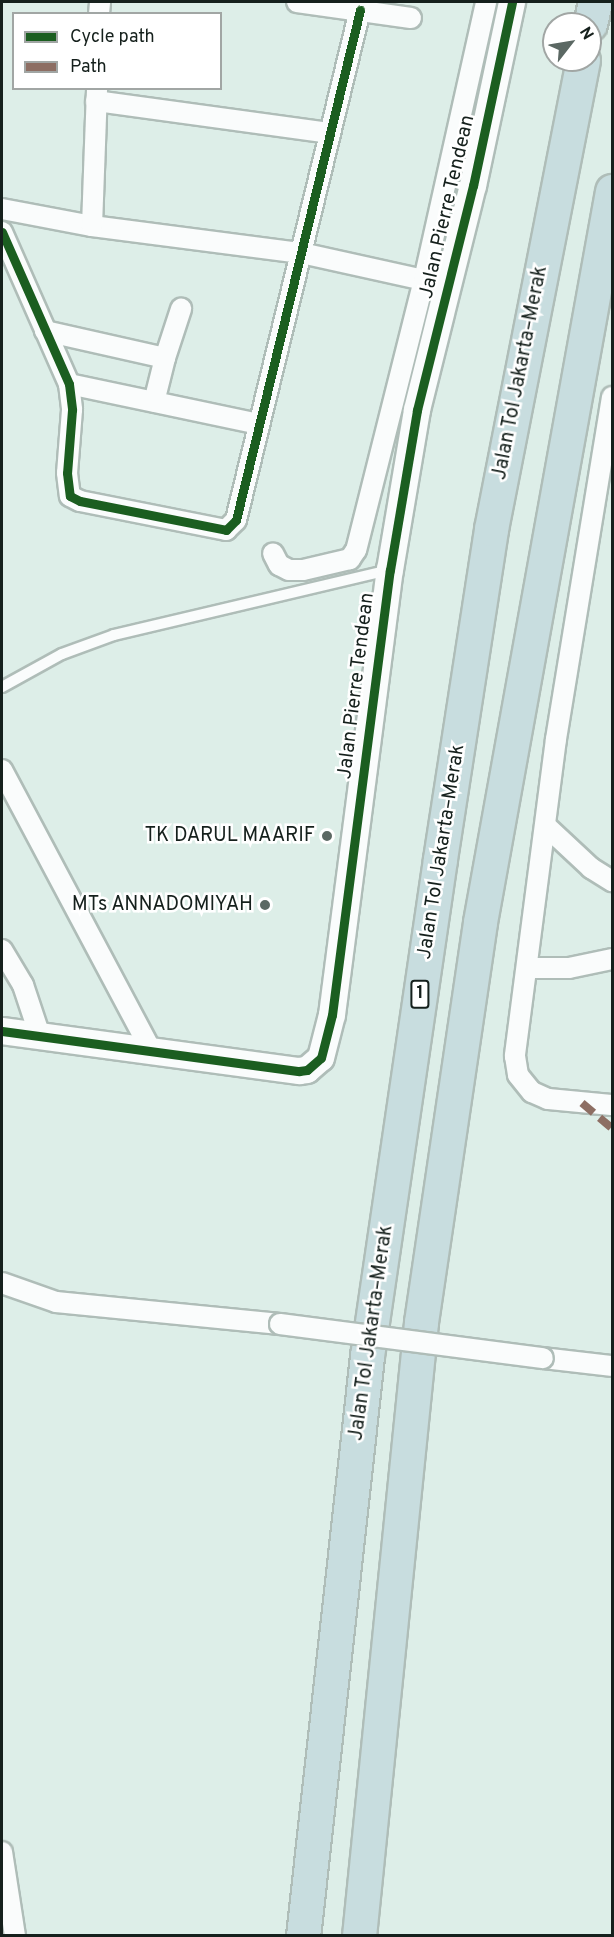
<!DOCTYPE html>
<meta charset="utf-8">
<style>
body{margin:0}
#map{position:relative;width:614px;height:1937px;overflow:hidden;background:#ddeee8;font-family:Overpass,sans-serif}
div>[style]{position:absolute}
.roads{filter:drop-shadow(2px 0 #afbdb8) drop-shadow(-2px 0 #afbdb8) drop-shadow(0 2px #afbdb8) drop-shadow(0 -2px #afbdb8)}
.service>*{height:10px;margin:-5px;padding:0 5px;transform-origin:5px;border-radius:5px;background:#fafcfc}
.minor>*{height:20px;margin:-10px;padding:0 10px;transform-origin:10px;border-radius:10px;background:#fafcfc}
.tertiary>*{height:26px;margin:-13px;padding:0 13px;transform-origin:13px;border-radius:13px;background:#fafcfc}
.motorway>*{height:33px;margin:-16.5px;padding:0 16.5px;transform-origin:16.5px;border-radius:16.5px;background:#c8dddf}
.bridges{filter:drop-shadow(2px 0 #afbdb8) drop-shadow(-2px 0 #afbdb8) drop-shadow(0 2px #afbdb8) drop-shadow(0 -2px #afbdb8)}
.minor-bridge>*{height:20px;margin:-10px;padding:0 10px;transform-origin:10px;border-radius:10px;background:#fafcfc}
.quiet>*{height:8px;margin-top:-4px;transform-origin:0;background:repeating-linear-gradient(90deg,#8d6e63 0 15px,transparent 0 23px)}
.cycleway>*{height:9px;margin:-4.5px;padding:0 4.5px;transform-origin:4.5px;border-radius:4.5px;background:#1b5e20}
.dots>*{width:16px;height:16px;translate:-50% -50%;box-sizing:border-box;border:3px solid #fff;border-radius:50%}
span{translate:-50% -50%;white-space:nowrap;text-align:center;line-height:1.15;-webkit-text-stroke:5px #fff;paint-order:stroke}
.shield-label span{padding:2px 4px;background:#fff;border:2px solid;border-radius:4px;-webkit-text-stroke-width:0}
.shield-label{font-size:18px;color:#15201c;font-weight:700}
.street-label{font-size:20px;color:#15201c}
.poi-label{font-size:20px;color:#15201c}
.right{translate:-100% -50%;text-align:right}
.frame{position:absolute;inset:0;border:3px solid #15201c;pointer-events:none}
.legend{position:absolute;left:12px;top:12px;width:210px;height:78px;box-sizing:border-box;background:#fff;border:2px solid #a1a6a4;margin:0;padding:8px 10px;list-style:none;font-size:18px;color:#15201c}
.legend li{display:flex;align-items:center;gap:12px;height:30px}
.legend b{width:30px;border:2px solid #a1a6a4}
.north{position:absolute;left:542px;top:12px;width:60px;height:60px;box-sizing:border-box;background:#fff;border:2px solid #a1a6a4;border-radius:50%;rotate:59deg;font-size:16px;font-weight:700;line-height:24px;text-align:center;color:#15201c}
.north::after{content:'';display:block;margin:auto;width:21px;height:27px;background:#5b6863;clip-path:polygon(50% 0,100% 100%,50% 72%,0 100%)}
</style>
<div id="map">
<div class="roads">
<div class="service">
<i style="left:2px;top:687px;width:68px;rotate:-28.8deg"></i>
<i style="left:62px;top:654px;width:55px;rotate:-20.1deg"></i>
<i style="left:114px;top:635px;width:283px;rotate:-13.3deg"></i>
</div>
<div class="minor">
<i style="left:297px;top:2px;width:115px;rotate:8deg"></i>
<i style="left:99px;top:14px;width:12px;rotate:-85deg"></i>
<i style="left:96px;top:101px;width:236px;rotate:7.8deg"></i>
<i style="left:2px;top:209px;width:92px;rotate:10.7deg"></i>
<i style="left:92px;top:226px;width:211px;rotate:7.4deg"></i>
<i style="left:301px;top:253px;width:126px;rotate:12.4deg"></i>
<i style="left:424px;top:280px;width:278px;rotate:104.1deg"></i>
<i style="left:356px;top:550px;width:11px;rotate:124deg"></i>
<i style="left:350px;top:559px;width:48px;rotate:166.8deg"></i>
<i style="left:303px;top:570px;width:14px;rotate:180deg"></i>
<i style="left:289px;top:570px;width:11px;rotate:-153deg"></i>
<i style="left:279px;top:565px;width:13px;rotate:-117deg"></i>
<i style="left:92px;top:226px;width:138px;rotate:-87.9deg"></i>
<i style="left:2px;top:232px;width:166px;rotate:66.2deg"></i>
<i style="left:69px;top:384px;width:26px;rotate:83deg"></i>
<i style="left:72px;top:410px;width:63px;rotate:94.5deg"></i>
<i style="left:67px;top:473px;width:23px;rotate:83deg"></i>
<i style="left:70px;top:496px;width:11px;rotate:27deg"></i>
<i style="left:80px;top:501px;width:149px;rotate:11.2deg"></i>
<i style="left:226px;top:530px;width:14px;rotate:-45deg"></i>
<i style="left:236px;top:520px;width:525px;rotate:-76.33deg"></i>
<i style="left:424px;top:280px;width:285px;rotate:-77.4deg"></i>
<i style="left:45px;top:331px;width:123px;rotate:12.7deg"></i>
<i style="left:165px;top:358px;width:45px;rotate:104deg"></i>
<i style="left:165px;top:358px;width:52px;rotate:-71.9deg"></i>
<i style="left:69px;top:384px;width:194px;rotate:11.9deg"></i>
<i style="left:612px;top:397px;width:347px;rotate:99.3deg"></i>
<i style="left:556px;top:739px;width:320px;rotate:97.4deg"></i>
<i style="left:515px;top:1056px;width:19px;rotate:81deg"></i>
<i style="left:518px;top:1075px;width:22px;rotate:51deg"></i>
<i style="left:532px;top:1092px;width:17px;rotate:24deg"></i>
<i style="left:548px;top:1099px;width:64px;rotate:5.4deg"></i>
<i style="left:2px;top:770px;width:317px;rotate:62deg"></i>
<i style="left:546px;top:826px;width:62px;rotate:43deg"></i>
<i style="left:591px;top:868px;width:25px;rotate:32deg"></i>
<i style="left:2px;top:950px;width:41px;rotate:59deg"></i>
<i style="left:23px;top:985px;width:54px;rotate:71.6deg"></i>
<i style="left:528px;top:968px;width:41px"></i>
<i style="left:569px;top:968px;width:44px;rotate:-11.8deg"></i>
<i style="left:2px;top:1283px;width:57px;rotate:19.4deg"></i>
<i style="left:56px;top:1302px;width:225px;rotate:5.6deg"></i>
<i style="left:543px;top:1358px;width:69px;rotate:6.6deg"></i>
<i style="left:2px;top:1852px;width:85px;rotate:81.2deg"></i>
</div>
<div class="tertiary">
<i style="left:2px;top:1031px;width:300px;rotate:7.7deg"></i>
<i style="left:299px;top:1071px;width:8px;rotate:-7deg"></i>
<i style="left:307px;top:1070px;width:18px;rotate:-41deg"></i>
<i style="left:321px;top:1058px;width:44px;rotate:-75.7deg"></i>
<i style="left:332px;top:1015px;width:449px;rotate:-82.6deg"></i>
<i style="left:390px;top:570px;width:162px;rotate:-80.4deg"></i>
<i style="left:417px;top:410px;width:231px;rotate:-76deg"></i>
<i style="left:473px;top:186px;width:188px;rotate:-78deg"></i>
</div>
<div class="motorway">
<i style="left:590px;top:24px;width:23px;rotate:-77deg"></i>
<i style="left:303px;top:1936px;width:584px;rotate:-83.7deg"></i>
<i style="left:367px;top:1356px;width:502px;rotate:-81.64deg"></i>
<i style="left:440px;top:859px;width:334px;rotate:-81.2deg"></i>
<i style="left:491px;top:529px;width:478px;rotate:-78.9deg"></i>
<i style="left:359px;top:1936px;width:617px;rotate:-84.23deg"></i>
<i style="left:421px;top:1322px;width:404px;rotate:-81.6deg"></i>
<i style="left:480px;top:922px;width:743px;rotate:-79.76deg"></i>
</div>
</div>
<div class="bridges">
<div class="minor-bridge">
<i style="left:280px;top:1324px;width:265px;rotate:7.4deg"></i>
</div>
</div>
<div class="quiet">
<i style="left:582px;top:1103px;width:39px;rotate:40deg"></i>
</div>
<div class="cycleway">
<i style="left:2px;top:232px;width:166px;rotate:66.2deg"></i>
<i style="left:69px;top:384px;width:26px;rotate:83deg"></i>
<i style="left:72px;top:410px;width:63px;rotate:94.5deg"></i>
<i style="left:67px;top:473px;width:23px;rotate:83deg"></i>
<i style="left:70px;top:496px;width:11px;rotate:27deg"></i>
<i style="left:80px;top:501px;width:149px;rotate:11.2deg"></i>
<i style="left:226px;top:530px;width:14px;rotate:-45deg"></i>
<i style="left:236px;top:520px;width:525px;rotate:-76.33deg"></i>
<i style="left:2px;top:1031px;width:300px;rotate:7.7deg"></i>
<i style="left:299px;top:1071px;width:8px;rotate:-7deg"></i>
<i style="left:307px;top:1070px;width:18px;rotate:-41deg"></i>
<i style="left:321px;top:1058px;width:44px;rotate:-75.7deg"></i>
<i style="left:332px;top:1015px;width:449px;rotate:-82.6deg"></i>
<i style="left:390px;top:570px;width:162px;rotate:-80.4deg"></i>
<i style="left:417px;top:410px;width:231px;rotate:-76deg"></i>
<i style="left:473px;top:186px;width:188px;rotate:-78deg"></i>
</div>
<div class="dots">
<i style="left:327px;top:836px;background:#5b6863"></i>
<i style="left:265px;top:905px;background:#5b6863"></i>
</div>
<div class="shield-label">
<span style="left:420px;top:994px">1</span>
</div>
<div class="street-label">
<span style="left:448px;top:207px;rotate:-77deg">Jalan Pierre Tendean</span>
<span style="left:521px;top:373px;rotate:-79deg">Jalan Tol Jakarta–Merak</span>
<span style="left:357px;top:686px;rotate:-83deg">Jalan Pierre Tendean</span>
<span style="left:442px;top:852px;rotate:-81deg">Jalan Tol Jakarta–Merak</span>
<span style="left:372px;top:1333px;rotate:-82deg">Jalan Tol Jakarta–Merak</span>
</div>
<div class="poi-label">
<span class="right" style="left:315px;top:836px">TK DARUL MAARIF</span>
<span class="right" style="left:253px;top:905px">MTs ANNADOMIYAH</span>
</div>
<div class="frame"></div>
<ul class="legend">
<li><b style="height:8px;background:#1b5e20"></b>Cycle path</li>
<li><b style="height:8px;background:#8d6e63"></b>Path</li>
</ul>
<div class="north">N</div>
</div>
